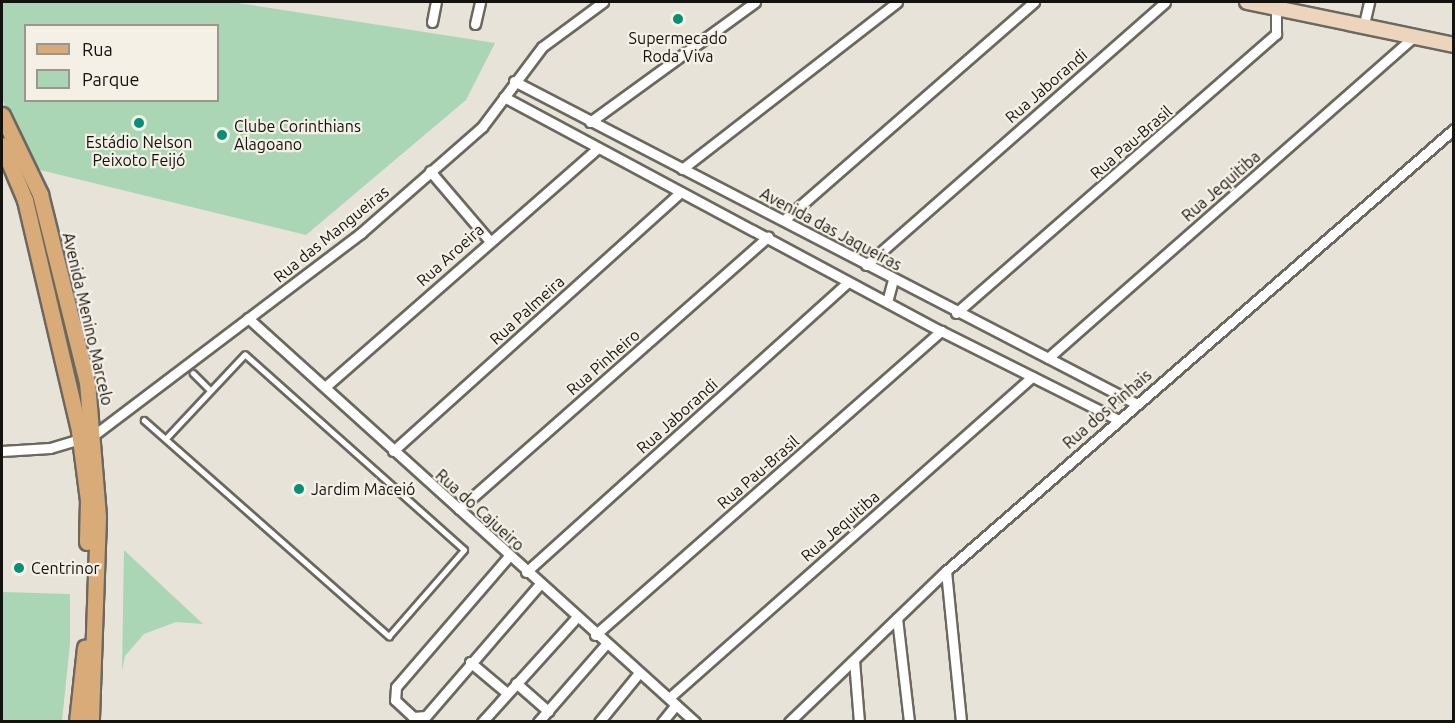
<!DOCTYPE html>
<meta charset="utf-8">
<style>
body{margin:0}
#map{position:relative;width:1455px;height:723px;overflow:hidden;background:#e7e3d9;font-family:Ubuntu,sans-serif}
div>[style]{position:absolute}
.green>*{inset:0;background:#aad6b6}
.roads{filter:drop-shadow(2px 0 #6b685f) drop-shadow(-2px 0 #6b685f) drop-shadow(0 2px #6b685f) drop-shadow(0 -2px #6b685f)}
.lane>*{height:4.5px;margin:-2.25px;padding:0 2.25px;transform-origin:2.25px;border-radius:2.25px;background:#fff}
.street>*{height:9px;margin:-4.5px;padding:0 4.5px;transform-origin:4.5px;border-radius:4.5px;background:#fff}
.secondary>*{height:14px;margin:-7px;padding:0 7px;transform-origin:7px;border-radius:7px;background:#ecd5bc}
.primary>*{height:15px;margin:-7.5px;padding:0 7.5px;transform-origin:7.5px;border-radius:7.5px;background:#d8ab79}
.dots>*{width:16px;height:16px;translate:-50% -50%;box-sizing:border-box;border:3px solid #f4f0e6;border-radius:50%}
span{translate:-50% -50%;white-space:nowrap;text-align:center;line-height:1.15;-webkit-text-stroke:4.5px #f4f0e6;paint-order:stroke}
.poi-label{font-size:16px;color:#13120f}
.left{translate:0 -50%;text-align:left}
.street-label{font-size:16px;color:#13120f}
.frame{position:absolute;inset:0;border:3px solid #13120f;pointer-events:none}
.legend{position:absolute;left:24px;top:24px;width:195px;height:78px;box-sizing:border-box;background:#f4f0e6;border:2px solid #9a9790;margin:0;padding:8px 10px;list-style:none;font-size:18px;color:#13120f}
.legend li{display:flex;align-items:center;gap:12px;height:30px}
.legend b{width:30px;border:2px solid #9a9790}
</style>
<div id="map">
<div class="green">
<i style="clip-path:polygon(evenodd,2px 2px,232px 2px,495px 43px,466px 100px,306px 235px,36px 169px,2px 99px,2px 2px,26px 26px,218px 26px,218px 100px,26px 100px,26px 26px)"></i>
<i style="clip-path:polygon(124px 550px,203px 624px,176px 622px,144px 634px,125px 656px,122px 671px)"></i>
<i style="clip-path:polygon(2px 592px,70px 594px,70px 643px,62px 721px,2px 721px)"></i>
</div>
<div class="roads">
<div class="lane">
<i style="left:193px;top:373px;width:24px;rotate:45deg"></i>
<i style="left:144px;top:420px;width:327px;rotate:41.4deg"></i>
<i style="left:389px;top:636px;width:114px;rotate:-48.9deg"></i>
<i style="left:464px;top:550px;width:293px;rotate:-138.3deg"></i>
<i style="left:245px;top:355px;width:115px;rotate:133.2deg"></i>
</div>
<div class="street">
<i style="left:432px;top:22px;width:20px;rotate:-79deg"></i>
<i style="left:475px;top:24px;width:23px;rotate:-77deg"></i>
<i style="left:1364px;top:24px;width:23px;rotate:-77deg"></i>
<i style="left:514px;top:81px;width:700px;rotate:27.41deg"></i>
<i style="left:504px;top:97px;width:496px;rotate:28.2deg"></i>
<i style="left:941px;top:331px;width:197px;rotate:26.6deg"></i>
<i style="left:590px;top:122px;width:204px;rotate:-36deg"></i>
<i style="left:682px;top:169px;width:272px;rotate:-37.8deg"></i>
<i style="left:430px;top:171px;width:91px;rotate:49.5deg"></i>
<i style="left:784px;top:220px;width:332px;rotate:-41.1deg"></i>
<i style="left:866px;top:265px;width:398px;rotate:-41.3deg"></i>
<i style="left:887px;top:302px;width:24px;rotate:-75deg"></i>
<i style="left:956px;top:313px;width:425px;rotate:-41.1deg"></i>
<i style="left:1276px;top:34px;width:31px;rotate:-90deg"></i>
<i style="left:248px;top:318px;width:603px;rotate:42.11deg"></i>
<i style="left:1048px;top:358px;width:487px;rotate:-41.3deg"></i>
<i style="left:325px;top:387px;width:361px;rotate:-41.2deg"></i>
<i style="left:2px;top:451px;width:48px;rotate:-3.6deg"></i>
<i style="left:50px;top:448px;width:46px;rotate:-16.5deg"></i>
<i style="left:94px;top:435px;width:335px;rotate:-37.1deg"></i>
<i style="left:361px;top:233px;width:161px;rotate:-41.2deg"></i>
<i style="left:482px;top:127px;width:100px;rotate:-53.1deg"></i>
<i style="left:542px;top:47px;width:76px;rotate:-36.4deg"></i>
<i style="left:393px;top:451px;width:387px;rotate:-42deg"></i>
<i style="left:459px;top:509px;width:412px;rotate:-41.4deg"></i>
<i style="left:509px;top:556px;width:173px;rotate:130.8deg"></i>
<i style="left:396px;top:687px;width:13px;rotate:94deg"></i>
<i style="left:395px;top:700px;width:25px;rotate:43deg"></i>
<i style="left:413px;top:717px;width:13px;rotate:-4deg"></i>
<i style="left:426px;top:716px;width:173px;rotate:-49.2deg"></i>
<i style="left:946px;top:571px;width:152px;rotate:84.3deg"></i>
<i style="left:526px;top:572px;width:433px;rotate:-42deg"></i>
<i style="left:897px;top:618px;width:105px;rotate:83.4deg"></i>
<i style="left:595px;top:635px;width:461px;rotate:-41.3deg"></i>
<i style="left:854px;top:660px;width:62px;rotate:85.4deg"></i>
<i style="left:470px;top:662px;width:48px;rotate:40deg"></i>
<i style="left:516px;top:683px;width:43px;rotate:41.2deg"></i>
<i style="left:669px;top:698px;width:485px;rotate:-41.5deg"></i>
<i style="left:482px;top:722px;width:140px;rotate:-47.9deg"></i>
<i style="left:538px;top:722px;width:103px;rotate:-48.9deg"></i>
<i style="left:599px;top:722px;width:63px;rotate:-50.8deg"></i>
<i style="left:662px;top:722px;width:22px;rotate:-51deg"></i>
<i style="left:789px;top:722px;width:218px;rotate:-43.9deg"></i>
<i style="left:946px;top:571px;width:673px;rotate:-41.03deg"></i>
</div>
<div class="secondary">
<i style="left:1247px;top:2px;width:211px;rotate:11.7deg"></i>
</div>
<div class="primary">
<i style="left:2px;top:115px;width:88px;rotate:64.3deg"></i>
<i style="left:40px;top:194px;width:194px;rotate:76deg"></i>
<i style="left:87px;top:382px;width:135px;rotate:85.3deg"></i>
<i style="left:98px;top:517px;width:205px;rotate:92deg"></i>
<i style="left:2px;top:145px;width:60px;rotate:67.3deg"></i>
<i style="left:25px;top:200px;width:237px;rotate:76.8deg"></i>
<i style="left:79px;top:431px;width:70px;rotate:82.6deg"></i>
<i style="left:88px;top:500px;width:42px;rotate:91.4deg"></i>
<i style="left:77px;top:722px;width:75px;rotate:-83.9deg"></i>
</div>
</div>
<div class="dots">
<i style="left:678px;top:19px;background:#078f78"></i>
<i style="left:139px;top:123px;background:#078f78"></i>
<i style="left:222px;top:135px;background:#078f78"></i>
<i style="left:299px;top:489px;background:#078f78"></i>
<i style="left:19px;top:568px;background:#078f78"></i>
</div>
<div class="poi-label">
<span style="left:678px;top:47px">Supermecado<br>Roda Viva</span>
<span class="left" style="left:234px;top:135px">Clube Corinthians<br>Alagoano</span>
<span style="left:139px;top:151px">Estádio Nelson<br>Peixoto Feijó</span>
<span class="left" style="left:311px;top:489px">Jardim Maceió</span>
<span class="left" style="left:31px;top:568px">Centrinor</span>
</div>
<div class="street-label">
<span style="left:1046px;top:86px;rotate:-41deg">Rua Jaborandi</span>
<span style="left:1131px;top:142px;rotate:-41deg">Rua Pau-Brasil</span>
<span style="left:1221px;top:186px;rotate:-41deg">Rua Jequitiba</span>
<span style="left:831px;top:229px;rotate:28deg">Avenida das Jaqueiras</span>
<span style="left:331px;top:234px;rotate:-39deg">Rua das Mangueiras</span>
<span style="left:450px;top:255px;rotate:-42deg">Rua Aroeira</span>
<span style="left:527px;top:310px;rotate:-42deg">Rua Palmeira</span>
<span style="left:88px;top:319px;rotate:77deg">Avenida Menino Marcelo</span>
<span style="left:603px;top:362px;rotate:-41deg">Rua Pinheiro</span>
<span style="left:1107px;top:409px;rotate:-41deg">Rua dos Pinhais</span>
<span style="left:677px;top:416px;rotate:-42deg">Rua Jaborandi</span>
<span style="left:758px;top:472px;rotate:-41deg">Rua Pau-Brasil</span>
<span style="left:480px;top:510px;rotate:42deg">Rua do Cajueiro</span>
<span style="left:840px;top:526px;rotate:-41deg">Rua Jequitiba</span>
</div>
<div class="frame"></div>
<ul class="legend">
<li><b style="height:8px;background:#d8ab79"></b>Rua</li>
<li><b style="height:16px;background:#aad6b6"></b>Parque</li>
</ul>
</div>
